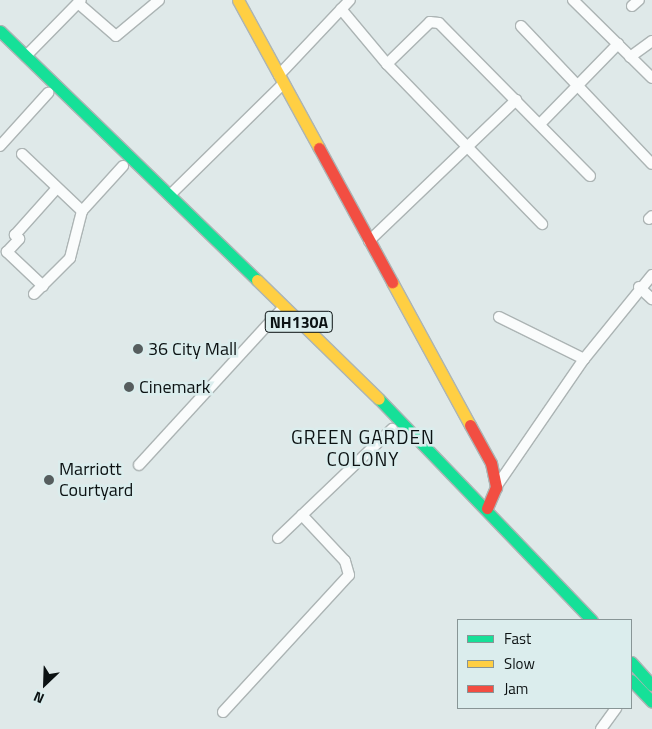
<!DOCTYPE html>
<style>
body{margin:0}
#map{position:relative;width:652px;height:729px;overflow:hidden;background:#dfe9e9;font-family:"Titillium Web",sans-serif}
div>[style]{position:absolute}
.roads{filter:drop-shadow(1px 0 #acb4b4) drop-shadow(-1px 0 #acb4b4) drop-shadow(0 1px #acb4b4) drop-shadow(0 -1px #acb4b4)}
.street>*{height:10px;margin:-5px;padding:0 5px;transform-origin:5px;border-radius:5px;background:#fafcfc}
.fast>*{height:11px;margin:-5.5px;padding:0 5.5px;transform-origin:5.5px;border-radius:5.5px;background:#16e098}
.slow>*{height:11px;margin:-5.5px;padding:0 5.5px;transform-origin:5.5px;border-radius:5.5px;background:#ffcf43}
.jam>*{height:11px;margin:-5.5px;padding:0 5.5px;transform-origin:5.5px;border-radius:5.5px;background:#f24e42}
.dots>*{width:14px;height:14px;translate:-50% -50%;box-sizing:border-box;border:2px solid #dbeded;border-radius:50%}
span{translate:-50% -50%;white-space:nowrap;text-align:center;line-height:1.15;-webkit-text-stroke:5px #dbeded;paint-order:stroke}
.shield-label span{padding:1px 4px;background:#dbeded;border:1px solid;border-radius:4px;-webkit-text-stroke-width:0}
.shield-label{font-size:16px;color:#0c1213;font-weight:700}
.poi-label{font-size:18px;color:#0c1213}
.left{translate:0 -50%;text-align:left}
.neighbourhood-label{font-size:19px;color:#0c1213;letter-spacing:1px}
.legend{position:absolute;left:457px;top:619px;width:175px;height:90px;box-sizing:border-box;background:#dbeded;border:1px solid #889596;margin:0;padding:6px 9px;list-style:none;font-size:15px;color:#0c1213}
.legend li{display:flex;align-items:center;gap:10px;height:25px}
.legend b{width:25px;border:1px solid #889596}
.north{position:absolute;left:20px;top:659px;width:50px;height:50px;-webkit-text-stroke:4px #dbeded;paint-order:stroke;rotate:204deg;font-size:14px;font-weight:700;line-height:20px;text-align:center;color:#0c1213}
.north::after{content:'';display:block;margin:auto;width:18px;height:22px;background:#0c1213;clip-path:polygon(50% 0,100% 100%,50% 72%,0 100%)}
</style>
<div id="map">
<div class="roads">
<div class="street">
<i style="left:573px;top:0;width:111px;rotate:44.6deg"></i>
<i style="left:78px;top:3px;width:50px;rotate:41deg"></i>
<i style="left:116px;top:36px;width:56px;rotate:-39.9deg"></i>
<i style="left:632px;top:6px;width:9px;rotate:-41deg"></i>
<i style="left:341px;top:9px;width:72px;rotate:50.1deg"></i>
<i style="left:387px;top:64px;width:223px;rotate:45.9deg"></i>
<i style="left:521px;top:26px;width:190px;rotate:46.5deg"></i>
<i style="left:26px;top:56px;width:78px;rotate:-45.5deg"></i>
<i style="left:630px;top:57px;width:27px;rotate:-36deg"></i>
<i style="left:387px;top:64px;width:60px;rotate:-44.3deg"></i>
<i style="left:430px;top:22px;width:9px;rotate:6deg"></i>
<i style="left:439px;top:23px;width:215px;rotate:45.4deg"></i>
<i style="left:279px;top:75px;width:103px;rotate:-46.6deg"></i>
<i style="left:540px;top:124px;width:112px;rotate:-45.7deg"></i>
<i style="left:0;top:146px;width:72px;rotate:-47.8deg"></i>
<i style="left:22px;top:154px;width:83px;rotate:43.5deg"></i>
<i style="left:170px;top:195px;width:158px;rotate:-44.5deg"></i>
<i style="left:649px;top:219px;width:4px;rotate:-45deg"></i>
<i style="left:369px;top:241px;width:204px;rotate:-43.8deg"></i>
<i style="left:43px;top:286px;width:50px;rotate:-136.6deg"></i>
<i style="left:7px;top:252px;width:18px;rotate:-47deg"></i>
<i style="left:19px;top:239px;width:6px;rotate:-135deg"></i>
<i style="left:15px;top:235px;width:63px;rotate:-48.2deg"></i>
<i style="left:639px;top:287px;width:18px;rotate:43deg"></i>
<i style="left:34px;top:294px;width:51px;rotate:-45deg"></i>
<i style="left:70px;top:258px;width:49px;rotate:-75.7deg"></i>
<i style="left:82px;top:211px;width:61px;rotate:-47.7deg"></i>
<i style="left:499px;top:317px;width:95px;rotate:26.3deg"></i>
<i style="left:139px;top:465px;width:214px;rotate:-47.5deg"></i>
<i style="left:496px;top:487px;width:155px;rotate:-55.5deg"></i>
<i style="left:584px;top:359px;width:108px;rotate:-51deg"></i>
<i style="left:278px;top:538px;width:158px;rotate:-43.7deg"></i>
<i style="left:223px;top:712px;width:186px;rotate:-47.4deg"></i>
<i style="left:349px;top:575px;width:15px;rotate:-106deg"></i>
<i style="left:345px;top:561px;width:63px;rotate:-133.1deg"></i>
<i style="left:601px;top:729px;width:26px;rotate:-54deg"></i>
</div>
<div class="fast">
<i style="left:0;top:31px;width:358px;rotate:44.1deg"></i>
<i style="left:379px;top:399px;width:307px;rotate:46.1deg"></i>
<i style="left:631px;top:662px;width:31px;rotate:48deg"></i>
<i style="left:631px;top:680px;width:30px;rotate:46deg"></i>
</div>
<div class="slow">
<i style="left:238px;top:0;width:169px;rotate:61.3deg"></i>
<i style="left:257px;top:280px;width:170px;rotate:44.3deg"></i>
<i style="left:392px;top:282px;width:163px;rotate:61.4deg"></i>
</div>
<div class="jam">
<i style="left:319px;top:148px;width:153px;rotate:61.4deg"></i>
<i style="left:470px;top:425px;width:43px;rotate:61.1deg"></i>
<i style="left:491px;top:463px;width:25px;rotate:78deg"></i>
<i style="left:496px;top:487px;width:23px;rotate:113deg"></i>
</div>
</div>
<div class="dots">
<i style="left:138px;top:349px;background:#565d5e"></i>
<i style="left:129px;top:387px;background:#565d5e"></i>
<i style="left:49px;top:480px;background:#565d5e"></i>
</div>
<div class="shield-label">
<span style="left:299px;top:322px">NH130A</span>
</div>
<div class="poi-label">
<span class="left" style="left:148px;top:349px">36 City Mall</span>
<span class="left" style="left:139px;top:387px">Cinemark</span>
<span class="left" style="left:59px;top:480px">Marriott<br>Courtyard</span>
</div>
<div class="neighbourhood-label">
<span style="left:363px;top:448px">GREEN GARDEN<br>COLONY</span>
</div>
<ul class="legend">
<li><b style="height:6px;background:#16e098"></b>Fast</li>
<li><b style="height:6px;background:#ffcf43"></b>Slow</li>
<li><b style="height:6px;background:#f24e42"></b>Jam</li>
</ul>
<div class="north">N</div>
</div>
